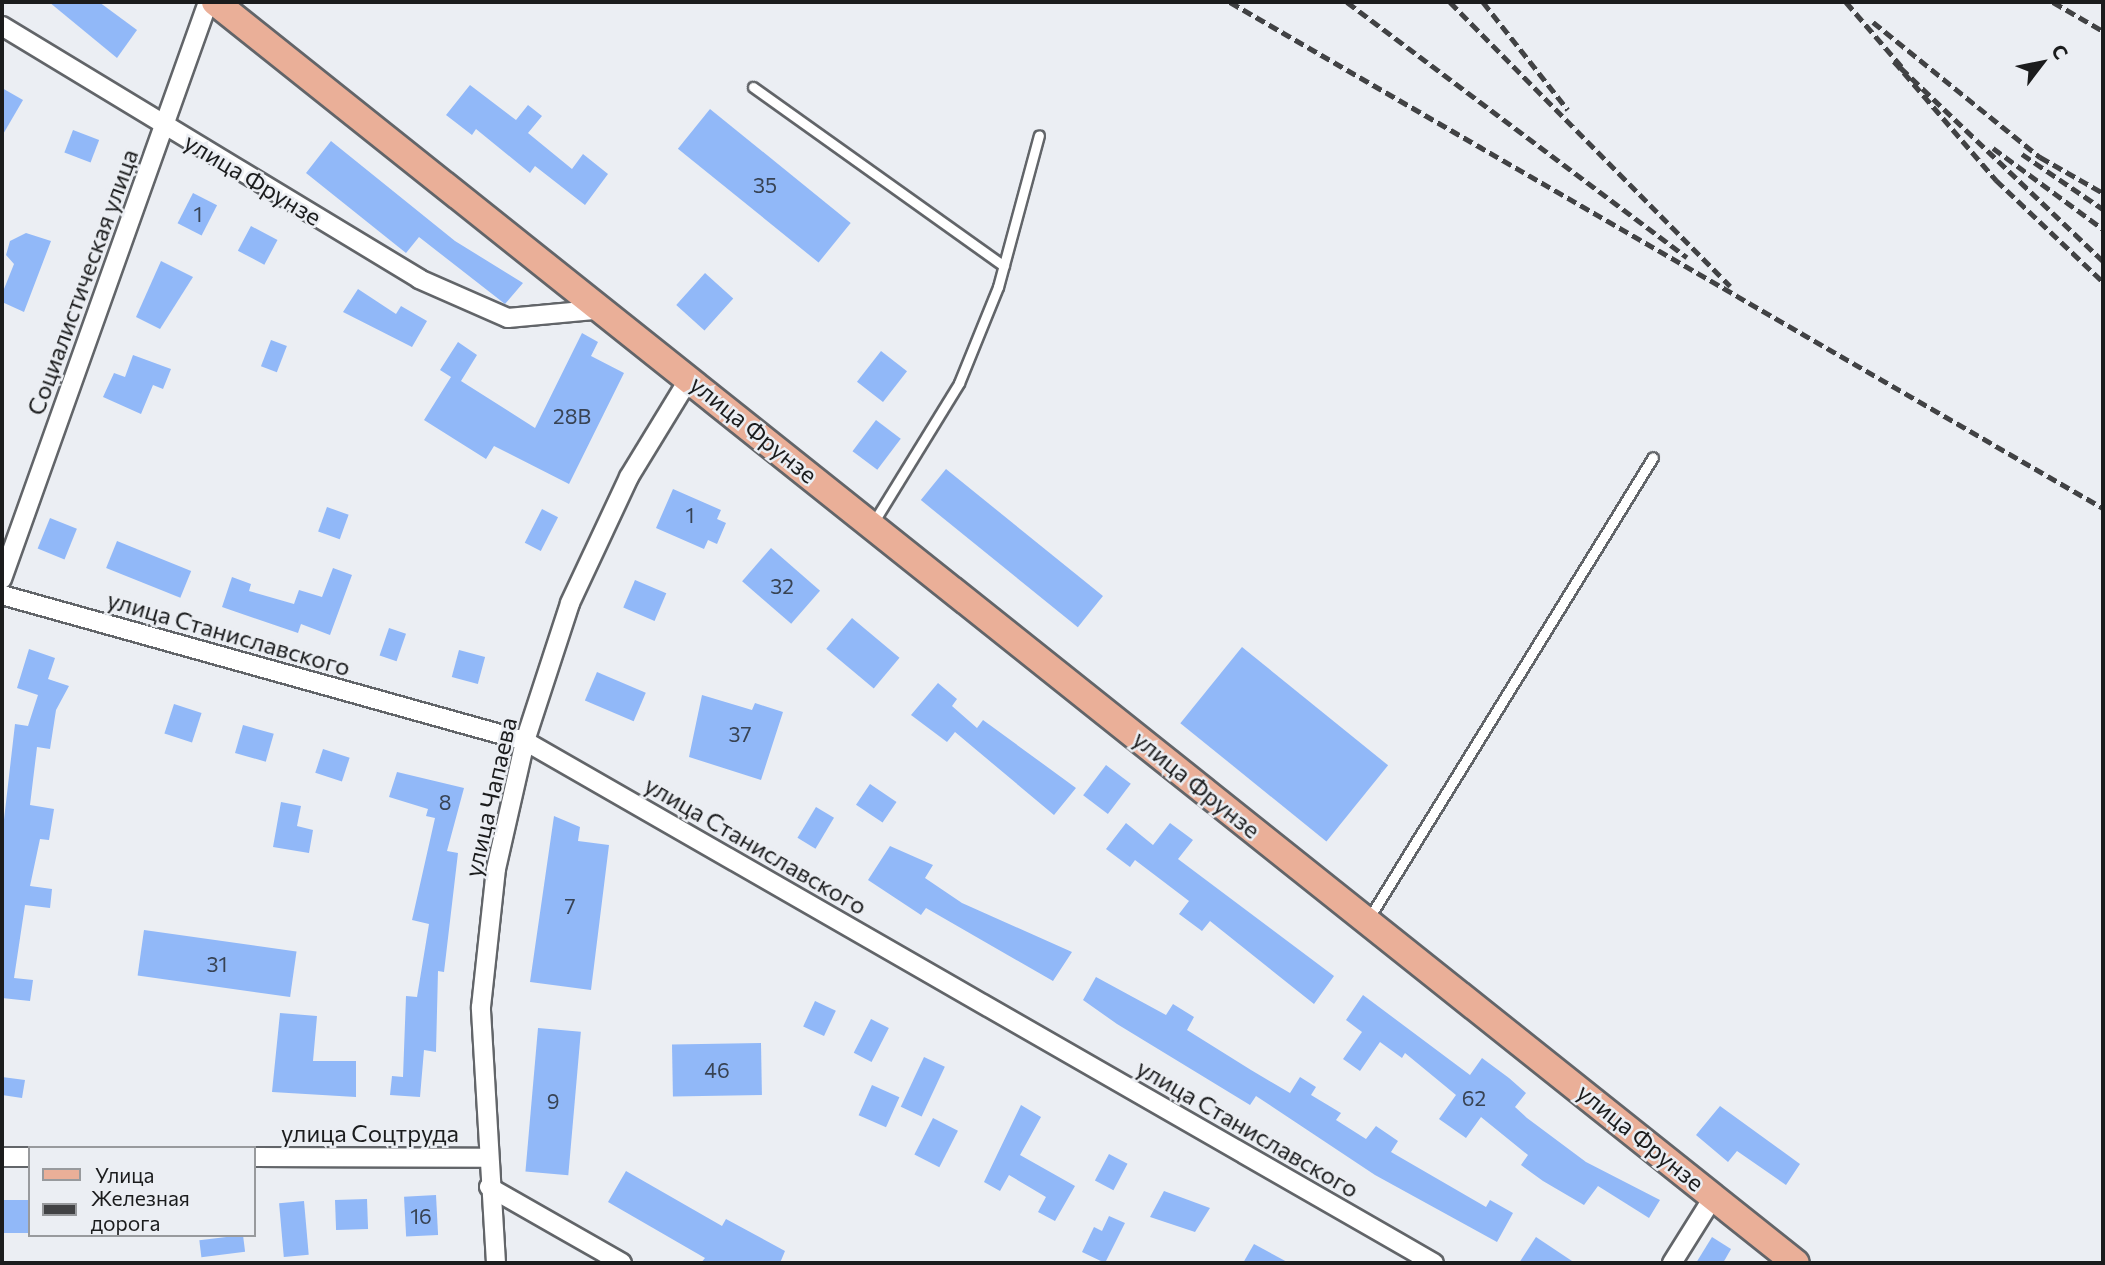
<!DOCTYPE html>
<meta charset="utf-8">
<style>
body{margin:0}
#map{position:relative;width:2105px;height:1265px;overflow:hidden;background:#ebeef3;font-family:Commissioner,sans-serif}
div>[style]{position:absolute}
.building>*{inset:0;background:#91b8f8;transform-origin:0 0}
.roads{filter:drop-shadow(2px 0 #626569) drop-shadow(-2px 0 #626569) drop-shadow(0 2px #626569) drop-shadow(0 -2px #626569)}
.lane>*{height:9px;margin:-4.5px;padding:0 4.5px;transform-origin:4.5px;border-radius:4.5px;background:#fff}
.street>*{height:18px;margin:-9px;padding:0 9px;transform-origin:9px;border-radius:9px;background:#fff}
.primary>*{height:26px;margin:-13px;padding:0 13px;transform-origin:13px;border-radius:13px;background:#eaaf98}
.rail>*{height:5px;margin-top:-2.5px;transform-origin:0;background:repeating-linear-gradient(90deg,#414244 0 10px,transparent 0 15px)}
span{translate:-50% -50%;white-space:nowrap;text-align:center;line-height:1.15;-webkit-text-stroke:5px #ebeef3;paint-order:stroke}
.number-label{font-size:21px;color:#384354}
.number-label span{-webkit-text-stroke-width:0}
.street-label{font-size:24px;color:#1b1c1d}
.frame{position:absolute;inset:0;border:4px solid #1b1c1d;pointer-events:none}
.legend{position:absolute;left:28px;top:1146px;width:228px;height:91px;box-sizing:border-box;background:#ebeef3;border:2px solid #989a9d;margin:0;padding:9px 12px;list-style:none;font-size:21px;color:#1b1c1d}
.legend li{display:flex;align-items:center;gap:14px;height:35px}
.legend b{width:35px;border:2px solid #989a9d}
.north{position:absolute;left:2007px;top:28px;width:70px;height:70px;-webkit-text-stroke:5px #ebeef3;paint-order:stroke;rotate:58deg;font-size:19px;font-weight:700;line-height:28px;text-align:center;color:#1b1c1d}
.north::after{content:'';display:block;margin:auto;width:24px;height:32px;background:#1b1c1d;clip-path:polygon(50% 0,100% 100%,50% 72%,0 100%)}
</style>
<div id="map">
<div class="building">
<i style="clip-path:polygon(49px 2px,99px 2px,137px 30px,117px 58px)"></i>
<i style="clip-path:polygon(470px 85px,516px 120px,528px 105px,542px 116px,528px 133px,572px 169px,583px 154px,608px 174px,585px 205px,535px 166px,530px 173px,476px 129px,472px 135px,446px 115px)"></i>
<i style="clip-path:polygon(2px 88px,23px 100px,2px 136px)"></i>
<i style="left:710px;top:109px;width:181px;height:51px;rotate:39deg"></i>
<i style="left:73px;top:130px;width:28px;height:24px;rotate:21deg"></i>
<i style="clip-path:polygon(331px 141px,455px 241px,523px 283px,505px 304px,419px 237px,406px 253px,306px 173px)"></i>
<i style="left:193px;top:193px;width:27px;height:34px;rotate:27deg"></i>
<i style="left:251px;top:226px;width:30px;height:28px;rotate:28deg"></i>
<i style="clip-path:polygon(26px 233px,51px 241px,24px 312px,2px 302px,2px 294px,14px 264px,6px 255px,10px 241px)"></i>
<i style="clip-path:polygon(161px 261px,193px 277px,160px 329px,136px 317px)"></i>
<i style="left:705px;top:273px;width:38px;height:43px;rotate:42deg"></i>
<i style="clip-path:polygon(358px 289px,396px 314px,401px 306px,427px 321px,412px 347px,343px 312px)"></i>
<i style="clip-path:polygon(582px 333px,598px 342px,591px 356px,624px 373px,569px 484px,494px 446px,486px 459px,424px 420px,451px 377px,440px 370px,458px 342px,477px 355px,461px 381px,535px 428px)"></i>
<i style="left:271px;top:340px;width:17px;height:28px;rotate:21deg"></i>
<i style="left:881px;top:351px;width:33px;height:39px;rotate:38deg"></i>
<i style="clip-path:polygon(133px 355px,171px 369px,163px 389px,153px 385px,141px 414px,103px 397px,114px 373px,125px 377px)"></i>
<i style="left:876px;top:420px;width:31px;height:39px;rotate:37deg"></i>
<i style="left:946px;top:469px;width:202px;height:40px;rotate:39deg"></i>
<i style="clip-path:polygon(673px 489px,721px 510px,717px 519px,726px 523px,717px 544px,708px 540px,704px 549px,656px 528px)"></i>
<i style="left:327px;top:507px;width:23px;height:26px;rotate:20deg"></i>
<i style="left:542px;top:509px;width:18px;height:38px;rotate:27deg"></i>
<i style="left:50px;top:518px;width:29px;height:33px;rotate:22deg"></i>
<i style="left:117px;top:541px;width:80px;height:29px;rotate:22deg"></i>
<i style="left:771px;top:548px;width:65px;height:44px;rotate:41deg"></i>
<i style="clip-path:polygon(333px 568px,352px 575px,330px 635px,301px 624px,298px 633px,222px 607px,232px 577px,251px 584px,249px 591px,294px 604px,299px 590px,322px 597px)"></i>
<i style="left:635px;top:580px;width:34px;height:30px;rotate:23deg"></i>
<i style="left:852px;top:618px;width:62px;height:40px;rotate:40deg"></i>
<i style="left:389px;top:628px;width:18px;height:29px;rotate:19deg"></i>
<i style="left:1242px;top:647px;width:188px;height:98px;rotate:39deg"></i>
<i style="clip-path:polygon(29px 649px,55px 658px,48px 679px,69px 686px,56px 710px,50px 749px,37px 747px,30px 805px,54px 809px,49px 840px,40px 839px,30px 886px,52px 889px,50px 908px,25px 905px,14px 978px,33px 980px,30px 1001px,2px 998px,2px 837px,15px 724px,28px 726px,38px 695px,17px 688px)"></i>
<i style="left:459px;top:650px;width:27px;height:28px;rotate:15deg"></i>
<i style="left:597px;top:672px;width:53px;height:31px;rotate:23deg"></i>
<i style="clip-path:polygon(938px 683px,957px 699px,952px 706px,977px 728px,983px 720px,1076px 788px,1054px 815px,955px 732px,947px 742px,911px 715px)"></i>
<i style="clip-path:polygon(702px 695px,752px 710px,755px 703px,783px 712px,761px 780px,689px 757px)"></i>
<i style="left:174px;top:704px;width:29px;height:31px;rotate:18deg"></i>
<i style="left:243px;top:725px;width:32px;height:29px;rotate:16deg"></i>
<i style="left:323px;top:749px;width:28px;height:25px;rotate:18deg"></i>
<i style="left:1106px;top:765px;width:31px;height:38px;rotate:37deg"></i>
<i style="clip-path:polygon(397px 772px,464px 788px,447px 851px,458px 853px,444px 972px,438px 971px,436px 1052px,424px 1050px,420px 1097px,390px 1095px,392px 1076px,403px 1077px,406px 996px,417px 997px,429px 924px,412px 920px,435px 818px,426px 816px,428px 809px,389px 797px)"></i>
<i style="left:870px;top:784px;width:32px;height:25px;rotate:34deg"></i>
<i style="clip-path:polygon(281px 802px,301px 806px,297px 826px,313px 830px,309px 853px,273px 847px)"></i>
<i style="left:816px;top:807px;width:21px;height:36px;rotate:31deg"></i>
<i style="clip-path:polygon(554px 816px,580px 827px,578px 841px,609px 845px,591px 990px,530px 982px)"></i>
<i style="clip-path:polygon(1126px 823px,1153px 845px,1170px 823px,1193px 840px,1178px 859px,1334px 976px,1314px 1004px,1210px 921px,1202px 931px,1179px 914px,1189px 901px,1135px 860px,1130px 867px,1106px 849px)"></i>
<i style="clip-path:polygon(890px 846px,933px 865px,925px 878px,962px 903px,1072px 952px,1053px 981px,926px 908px,921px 915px,868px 880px)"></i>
<i style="left:144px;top:930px;width:154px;height:46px;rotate:8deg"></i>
<i style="clip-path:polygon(1096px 977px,1166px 1015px,1173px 1004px,1194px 1017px,1187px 1030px,1251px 1070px,1290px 1093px,1300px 1077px,1316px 1087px,1311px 1095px,1341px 1113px,1336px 1120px,1366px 1139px,1376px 1126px,1398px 1141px,1391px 1152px,1486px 1207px,1490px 1200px,1513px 1213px,1497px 1242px,1375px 1175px,1256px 1096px,1250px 1105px,1117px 1024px,1083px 1000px)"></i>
<i style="clip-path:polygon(1363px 995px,1470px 1075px,1482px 1058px,1509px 1078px,1526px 1093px,1515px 1107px,1527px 1118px,1586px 1162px,1660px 1200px,1649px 1218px,1598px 1186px,1584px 1205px,1543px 1181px,1521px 1165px,1528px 1155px,1481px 1117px,1466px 1138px,1439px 1119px,1456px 1095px,1405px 1053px,1402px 1058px,1380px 1042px,1360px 1071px,1343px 1059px,1362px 1032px,1346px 1020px)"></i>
<i style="left:815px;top:1001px;width:23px;height:28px;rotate:25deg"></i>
<i style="clip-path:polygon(280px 1013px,317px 1016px,313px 1061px,356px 1061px,356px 1097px,272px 1092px)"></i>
<i style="left:871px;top:1019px;width:20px;height:38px;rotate:27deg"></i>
<i style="left:538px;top:1028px;width:43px;height:144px;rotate:5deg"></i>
<i style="left:761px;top:1043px;width:52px;height:89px;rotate:89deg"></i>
<i style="left:924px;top:1057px;width:23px;height:55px;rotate:25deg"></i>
<i style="clip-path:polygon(2px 1077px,25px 1080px,22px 1098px,2px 1095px)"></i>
<i style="left:872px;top:1085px;width:30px;height:33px;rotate:24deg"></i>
<i style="clip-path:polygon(1021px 1105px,1041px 1117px,1020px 1155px,1075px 1186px,1055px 1221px,1038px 1212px,1046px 1197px,1009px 1175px,1000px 1191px,984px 1182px)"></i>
<i style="clip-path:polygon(1720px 1106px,1800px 1164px,1786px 1185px,1737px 1151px,1728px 1162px,1696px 1135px)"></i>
<i style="left:933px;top:1118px;width:28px;height:41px;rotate:27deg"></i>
<i style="left:1109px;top:1154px;width:21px;height:30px;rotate:28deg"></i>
<i style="clip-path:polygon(626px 1171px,722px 1226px,726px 1219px,785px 1251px,780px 1263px,701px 1263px,705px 1258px,608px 1202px)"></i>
<i style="clip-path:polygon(1164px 1191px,1210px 1208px,1195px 1232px,1150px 1217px)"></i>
<i style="left:436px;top:1195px;width:40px;height:32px;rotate:87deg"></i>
<i style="left:367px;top:1199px;width:30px;height:32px;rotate:88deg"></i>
<i style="left:30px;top:1200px;width:33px;height:26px;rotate:90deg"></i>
<i style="left:304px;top:1201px;width:54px;height:25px;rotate:85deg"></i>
<i style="clip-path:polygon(1109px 1216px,1125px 1223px,1105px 1263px,1082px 1252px,1094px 1227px,1102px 1231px)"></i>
<i style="left:243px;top:1235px;width:17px;height:44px;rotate:83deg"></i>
<i style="clip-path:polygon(1536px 1237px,1575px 1263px,1519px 1263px)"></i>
<i style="clip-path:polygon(1712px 1237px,1731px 1249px,1723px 1263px,1696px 1263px)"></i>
<i style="clip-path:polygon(1254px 1244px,1289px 1263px,1243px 1263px)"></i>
</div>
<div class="roads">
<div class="lane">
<i style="left:753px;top:87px;width:308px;rotate:35.5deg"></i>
<i style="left:873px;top:523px;width:164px;rotate:-58.4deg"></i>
<i style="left:959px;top:383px;width:104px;rotate:-67.9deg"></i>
<i style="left:998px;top:287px;width:157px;rotate:-74.9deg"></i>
<i style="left:1369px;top:918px;width:541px;rotate:-58.36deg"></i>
</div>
<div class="street">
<i style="left:2px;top:26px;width:488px;rotate:31.2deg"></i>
<i style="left:419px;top:279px;width:97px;rotate:23.7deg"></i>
<i style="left:508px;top:318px;width:86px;rotate:-5.3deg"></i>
<i style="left:2px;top:579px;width:613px;rotate:-70.35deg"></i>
<i style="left:2px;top:595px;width:543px;rotate:15.6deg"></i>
<i style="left:525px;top:741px;width:1048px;rotate:29.87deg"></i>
<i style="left:2px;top:1157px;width:28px"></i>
<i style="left:254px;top:1157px;width:232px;rotate:0.2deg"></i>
<i style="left:489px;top:1187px;width:153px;rotate:29.7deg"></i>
<i style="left:496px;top:1263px;width:256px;rotate:-93.4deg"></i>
<i style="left:481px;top:1007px;width:139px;rotate:-83.8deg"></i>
<i style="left:496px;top:869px;width:131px;rotate:-77.2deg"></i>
<i style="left:525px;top:741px;width:145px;rotate:-71.9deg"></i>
<i style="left:570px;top:603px;width:139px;rotate:-64.9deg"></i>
<i style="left:629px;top:477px;width:117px;rotate:-58.6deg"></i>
<i style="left:1672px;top:1263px;width:79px;rotate:-57.9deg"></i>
</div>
<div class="primary">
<i style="left:215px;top:2px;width:2022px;rotate:38.58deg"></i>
</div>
</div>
<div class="rail">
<i style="left:1230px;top:2px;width:1009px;rotate:30.1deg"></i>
<i style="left:1347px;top:2px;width:425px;rotate:36.9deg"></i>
<i style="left:1450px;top:2px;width:399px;rotate:45.4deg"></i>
<i style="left:1483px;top:2px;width:137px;rotate:51.8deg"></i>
<i style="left:1846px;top:2px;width:86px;rotate:49.3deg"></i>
<i style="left:2053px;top:2px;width:58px;rotate:30.1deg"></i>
<i style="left:1873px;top:22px;width:215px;rotate:39deg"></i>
<i style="left:2040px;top:157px;width:73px;rotate:29.7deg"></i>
<i style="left:1993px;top:148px;width:137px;rotate:36.4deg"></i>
<i style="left:2022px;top:154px;width:98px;rotate:34.2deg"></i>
<i style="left:2103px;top:261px;width:289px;rotate:-136.3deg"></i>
<i style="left:1894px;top:61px;width:157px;rotate:49.4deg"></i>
<i style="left:1996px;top:180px;width:148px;rotate:43.6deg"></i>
</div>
<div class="number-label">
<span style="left:765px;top:185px">35</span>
<span style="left:198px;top:214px">1</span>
<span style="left:572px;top:416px">28В</span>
<span style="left:690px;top:515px">1</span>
<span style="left:782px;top:586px">32</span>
<span style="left:740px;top:734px">37</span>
<span style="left:445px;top:802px">8</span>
<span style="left:570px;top:906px">7</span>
<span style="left:217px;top:964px">31</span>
<span style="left:717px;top:1070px">46</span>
<span style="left:1474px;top:1098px">62</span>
<span style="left:553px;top:1101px">9</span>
<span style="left:421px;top:1216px">16</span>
</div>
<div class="street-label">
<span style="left:253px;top:179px;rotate:31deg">улица Фрунзе</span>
<span style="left:82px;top:282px;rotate:-70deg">Социалистическая улица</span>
<span style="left:754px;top:429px;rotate:39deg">улица Фрунзе</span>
<span style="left:229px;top:633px;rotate:16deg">улица Станиславского</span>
<span style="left:1197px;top:784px;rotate:39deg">улица Фрунзе</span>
<span style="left:490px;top:797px;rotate:-77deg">улица Чапаева</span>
<span style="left:756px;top:845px;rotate:30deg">улица Станиславского</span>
<span style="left:1248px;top:1128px;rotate:30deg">улица Станиславского</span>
<span style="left:370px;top:1133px">улица Соцтруда</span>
<span style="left:1641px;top:1137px;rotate:39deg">улица Фрунзе</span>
</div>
<div class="frame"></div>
<ul class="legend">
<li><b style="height:9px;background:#eaaf98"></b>Улица</li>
<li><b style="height:9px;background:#414244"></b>Железная дорога</li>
</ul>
<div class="north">С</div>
</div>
